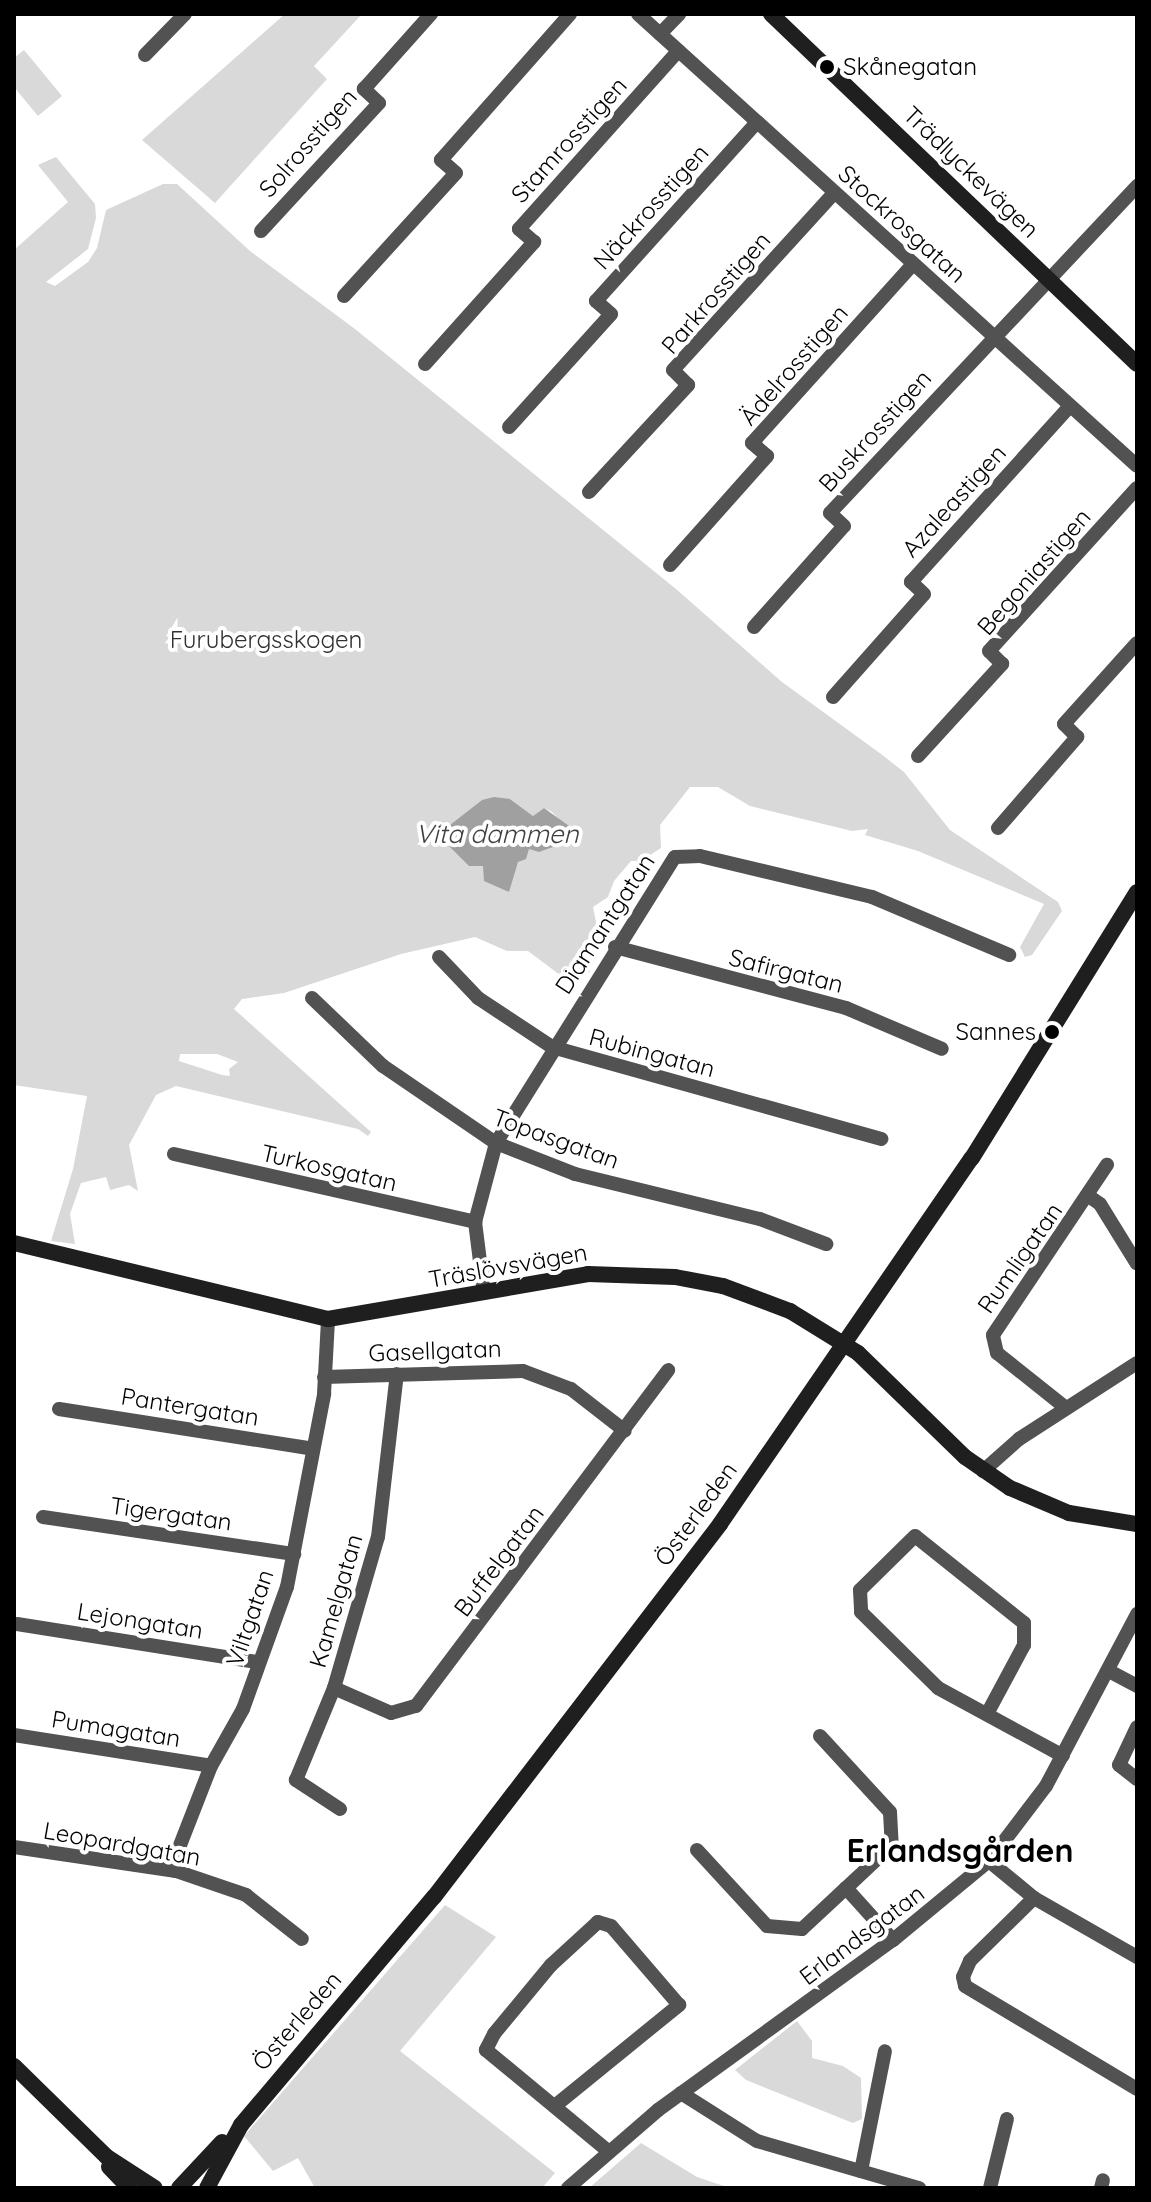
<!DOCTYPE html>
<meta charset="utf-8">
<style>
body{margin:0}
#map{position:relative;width:1151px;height:2202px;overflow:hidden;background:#fff;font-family:Quicksand,sans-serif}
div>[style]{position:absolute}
.green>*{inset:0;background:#d9d9d9}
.water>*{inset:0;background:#a0a0a0}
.street>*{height:14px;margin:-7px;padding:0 7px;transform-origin:7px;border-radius:7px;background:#525252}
.secondary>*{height:16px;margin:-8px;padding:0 8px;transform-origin:8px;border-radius:8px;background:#1f1f1f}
.dots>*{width:22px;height:22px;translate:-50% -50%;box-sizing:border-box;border:4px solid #fff;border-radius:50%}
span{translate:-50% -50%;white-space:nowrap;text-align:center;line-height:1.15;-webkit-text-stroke:8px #fff;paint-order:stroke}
.poi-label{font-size:24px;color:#000}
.left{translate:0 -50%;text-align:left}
.right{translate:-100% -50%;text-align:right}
.street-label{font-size:24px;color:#000}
.park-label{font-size:24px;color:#303030}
.water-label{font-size:26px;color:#414141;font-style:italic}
.district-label{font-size:32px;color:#000;font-weight:700}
.frame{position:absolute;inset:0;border:16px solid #000;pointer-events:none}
</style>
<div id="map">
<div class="green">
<i style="clip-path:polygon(285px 14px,362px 14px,314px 66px,327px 79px,215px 203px,142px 140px)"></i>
<i style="clip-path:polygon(24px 50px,62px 96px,38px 116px,14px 87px,14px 58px)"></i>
<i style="clip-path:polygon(evenodd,56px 157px,95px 204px,96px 218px,88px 249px,46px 282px,55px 286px,88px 262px,97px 248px,106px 210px,163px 184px,177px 184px,250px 251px,355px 329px,676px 589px,782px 682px,881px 754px,904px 772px,950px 830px,1058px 902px,1062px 911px,1032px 955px,1025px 957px,1020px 947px,1044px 904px,918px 851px,865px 835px,868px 829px,852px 831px,750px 806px,718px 787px,690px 787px,660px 825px,661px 848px,641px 861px,631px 861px,614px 881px,608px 897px,593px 907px,599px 937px,589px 973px,572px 966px,560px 975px,528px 951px,507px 951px,475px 937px,401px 954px,284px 993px,242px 999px,234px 1009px,371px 1132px,368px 1136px,358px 1129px,176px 1086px,156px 1095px,129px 1145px,138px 1191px,129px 1185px,110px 1190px,106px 1177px,81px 1183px,70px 1214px,75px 1244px,51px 1241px,73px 1169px,87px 1096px,14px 1085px,14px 250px,68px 202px,38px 165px,56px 157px,510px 799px,533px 816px,544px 808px,552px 812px,564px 824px,570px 842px,529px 849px,518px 861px,508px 892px,446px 828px,482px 800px,510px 799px,56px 157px,180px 1054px,217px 1054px,238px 1062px,229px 1069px,230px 1076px,222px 1075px,179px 1061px,180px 1054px)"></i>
<i style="clip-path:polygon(445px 1905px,496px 1937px,400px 2051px,555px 2173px,542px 2188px,315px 2188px,298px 2158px,273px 2171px,244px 2136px)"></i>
<i style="clip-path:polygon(797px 2021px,812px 2041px,812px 2058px,843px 2066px,861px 2078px,862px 2119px,853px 2123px,746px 2080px,735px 2070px)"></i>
<i style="clip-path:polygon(641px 2143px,697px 2177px,730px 2188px,589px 2188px)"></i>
</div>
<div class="water">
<i style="clip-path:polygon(494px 797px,510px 799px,533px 816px,544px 808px,583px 836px,539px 852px,529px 849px,526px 859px,518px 862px,509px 892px,484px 881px,483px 866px,469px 866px,449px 846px,450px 838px,435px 833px,441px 823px,446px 828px,482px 800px)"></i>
</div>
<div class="street">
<i style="left:638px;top:14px;width:673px;rotate:42.17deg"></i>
<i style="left:660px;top:34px;width:28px;rotate:-46deg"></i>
<i style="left:145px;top:55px;width:57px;rotate:-45.7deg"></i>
<i style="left:261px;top:231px;width:174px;rotate:-47.3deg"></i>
<i style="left:379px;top:103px;width:21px;rotate:-137deg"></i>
<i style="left:364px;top:89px;width:101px;rotate:-48.2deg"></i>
<i style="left:344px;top:296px;width:166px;rotate:-47.7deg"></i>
<i style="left:456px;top:173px;width:20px;rotate:-139deg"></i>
<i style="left:441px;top:160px;width:195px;rotate:-48.5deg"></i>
<i style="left:425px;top:364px;width:164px;rotate:-48.2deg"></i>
<i style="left:534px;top:242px;width:20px;rotate:-139deg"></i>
<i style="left:519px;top:229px;width:239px;rotate:-48.2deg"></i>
<i style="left:509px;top:427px;width:152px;rotate:-47.9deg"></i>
<i style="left:611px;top:314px;width:20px;rotate:-139deg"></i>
<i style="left:596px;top:301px;width:241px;rotate:-48deg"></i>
<i style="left:589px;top:492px;width:146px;rotate:-47.2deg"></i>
<i style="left:688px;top:385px;width:21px;rotate:-135deg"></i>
<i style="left:673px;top:370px;width:239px;rotate:-47.7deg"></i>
<i style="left:670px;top:565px;width:146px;rotate:-48.3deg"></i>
<i style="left:767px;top:456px;width:20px;rotate:-139deg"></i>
<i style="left:752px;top:443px;width:241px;rotate:-48deg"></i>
<i style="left:754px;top:627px;width:135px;rotate:-48.3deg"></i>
<i style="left:844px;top:526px;width:19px;rotate:-137deg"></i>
<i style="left:830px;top:513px;width:449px;rotate:-46.8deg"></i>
<i style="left:833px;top:697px;width:137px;rotate:-48.5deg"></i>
<i style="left:924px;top:594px;width:18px;rotate:-137deg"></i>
<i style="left:911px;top:582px;width:237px;rotate:-47.9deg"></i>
<i style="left:918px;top:756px;width:125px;rotate:-47.6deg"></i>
<i style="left:1002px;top:664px;width:18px;rotate:-135deg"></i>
<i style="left:989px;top:651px;width:220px;rotate:-47.8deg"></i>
<i style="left:998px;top:828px;width:121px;rotate:-49deg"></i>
<i style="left:1077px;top:737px;width:18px;rotate:-135deg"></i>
<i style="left:1064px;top:724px;width:109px;rotate:-48deg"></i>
<i style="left:615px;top:947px;width:239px;rotate:14.8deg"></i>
<i style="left:846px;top:1008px;width:104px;rotate:23.1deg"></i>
<i style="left:439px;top:957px;width:57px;rotate:46.4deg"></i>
<i style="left:478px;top:998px;width:89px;rotate:33.5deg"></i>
<i style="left:552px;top:1047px;width:342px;rotate:15.6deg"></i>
<i style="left:312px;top:998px;width:98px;rotate:43.8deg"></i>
<i style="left:383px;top:1066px;width:137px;rotate:34.3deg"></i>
<i style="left:496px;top:1143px;width:85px;rotate:21.4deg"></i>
<i style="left:575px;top:1174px;width:190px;rotate:13.7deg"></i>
<i style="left:760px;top:1219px;width:71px;rotate:20.7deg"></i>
<i style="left:174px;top:1154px;width:309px;rotate:12.7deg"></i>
<i style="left:1090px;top:1197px;width:12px;rotate:35deg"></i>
<i style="left:1100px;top:1204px;width:70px;rotate:58.3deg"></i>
<i style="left:484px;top:1293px;width:72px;rotate:-97.2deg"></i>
<i style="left:475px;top:1222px;width:82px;rotate:-75.1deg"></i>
<i style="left:496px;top:1143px;width:337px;rotate:-58deg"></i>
<i style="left:675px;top:857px;width:25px;rotate:-2deg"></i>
<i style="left:700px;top:856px;width:177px;rotate:13.4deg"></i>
<i style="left:872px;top:897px;width:149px;rotate:22.9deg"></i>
<i style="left:324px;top:1377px;width:199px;rotate:-1.7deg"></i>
<i style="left:523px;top:1371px;width:51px;rotate:20.6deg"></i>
<i style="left:571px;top:1389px;width:68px;rotate:37.9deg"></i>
<i style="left:1066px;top:1408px;width:88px;rotate:-141.4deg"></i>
<i style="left:997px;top:1353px;width:18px;rotate:-103deg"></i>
<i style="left:993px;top:1335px;width:205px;rotate:-56.2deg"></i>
<i style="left:59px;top:1409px;width:257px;rotate:8.9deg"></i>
<i style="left:983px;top:1471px;width:48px;rotate:-41.6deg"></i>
<i style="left:1019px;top:1439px;width:140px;rotate:-32.8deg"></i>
<i style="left:43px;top:1517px;width:254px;rotate:8.4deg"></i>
<i style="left:17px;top:1624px;width:243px;rotate:9deg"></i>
<i style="left:1109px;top:1671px;width:32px;rotate:28deg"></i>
<i style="left:334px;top:1688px;width:62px;rotate:23.7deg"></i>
<i style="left:391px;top:1713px;width:26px;rotate:-16deg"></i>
<i style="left:416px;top:1706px;width:420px;rotate:-53.1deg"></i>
<i style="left:987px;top:1714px;width:78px;rotate:-61.8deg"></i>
<i style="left:1024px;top:1645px;width:22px;rotate:-90deg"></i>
<i style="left:1024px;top:1623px;width:139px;rotate:-141.4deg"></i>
<i style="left:915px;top:1536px;width:77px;rotate:135.5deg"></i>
<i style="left:860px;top:1590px;width:22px;rotate:87deg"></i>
<i style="left:861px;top:1612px;width:108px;rotate:44.6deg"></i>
<i style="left:938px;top:1688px;width:142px;rotate:28.5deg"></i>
<i style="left:1137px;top:1727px;width:42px;rotate:115.3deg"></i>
<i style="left:1119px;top:1765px;width:23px;rotate:38deg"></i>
<i style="left:14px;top:1735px;width:199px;rotate:8.9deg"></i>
<i style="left:820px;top:1736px;width:103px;rotate:47.4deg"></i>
<i style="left:890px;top:1812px;width:33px;rotate:87deg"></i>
<i style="left:892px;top:1845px;width:63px;rotate:136.9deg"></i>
<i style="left:340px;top:1809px;width:53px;rotate:-146.6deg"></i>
<i style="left:296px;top:1780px;width:100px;rotate:-67.6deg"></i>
<i style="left:334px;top:1688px;width:157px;rotate:-73.8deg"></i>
<i style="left:378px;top:1537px;width:164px;rotate:-83.4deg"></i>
<i style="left:14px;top:1847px;width:164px;rotate:8.4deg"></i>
<i style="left:176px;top:1871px;width:74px;rotate:18.9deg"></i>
<i style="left:246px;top:1895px;width:71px;rotate:38.2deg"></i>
<i style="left:697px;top:1850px;width:103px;rotate:47.4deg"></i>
<i style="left:767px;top:1926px;width:35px;rotate:5deg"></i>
<i style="left:802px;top:1929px;width:60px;rotate:-43deg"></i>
<i style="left:846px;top:1888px;width:70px;rotate:47.9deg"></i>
<i style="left:989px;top:1861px;width:58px;rotate:39.4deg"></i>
<i style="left:1034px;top:1898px;width:119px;rotate:29.8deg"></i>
<i style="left:176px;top:1871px;width:18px;rotate:-87deg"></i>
<i style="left:177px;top:1853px;width:93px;rotate:-68.7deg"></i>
<i style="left:211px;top:1766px;width:65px;rotate:-60.7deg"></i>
<i style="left:243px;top:1709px;width:130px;rotate:-70.2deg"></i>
<i style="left:287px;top:1587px;width:197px;rotate:-79.1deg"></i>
<i style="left:324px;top:1394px;width:75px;rotate:-86.9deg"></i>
<i style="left:1034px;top:1898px;width:90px;rotate:135.5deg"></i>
<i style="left:970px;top:1961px;width:17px;rotate:114deg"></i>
<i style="left:963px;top:1977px;width:9px;rotate:77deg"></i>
<i style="left:965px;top:1986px;width:200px;rotate:30.9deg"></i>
<i style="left:681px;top:2093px;width:90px;rotate:32.3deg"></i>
<i style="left:757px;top:2141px;width:169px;rotate:16.2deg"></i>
<i style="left:556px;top:2105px;width:159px;rotate:-39.1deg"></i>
<i style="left:679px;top:2005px;width:104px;rotate:-130.7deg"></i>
<i style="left:611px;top:1926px;width:14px;rotate:-163deg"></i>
<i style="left:598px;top:1922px;width:64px;rotate:137.5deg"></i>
<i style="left:551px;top:1965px;width:89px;rotate:129.6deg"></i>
<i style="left:494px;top:2034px;width:18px;rotate:117deg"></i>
<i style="left:486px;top:2050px;width:157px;rotate:39.6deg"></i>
<i style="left:861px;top:2171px;width:122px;rotate:-78.7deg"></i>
<i style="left:568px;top:2188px;width:119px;rotate:-40.9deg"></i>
<i style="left:658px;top:2110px;width:290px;rotate:-35.9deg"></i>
<i style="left:893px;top:1940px;width:124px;rotate:-39.5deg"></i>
<i style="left:989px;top:1861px;width:94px;rotate:-52.8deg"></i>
<i style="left:1046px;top:1786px;width:195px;rotate:-62.1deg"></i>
<i style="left:990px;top:2188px;width:71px;rotate:-76.2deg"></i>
<i style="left:1101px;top:2188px;width:8px;rotate:-76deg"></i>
</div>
<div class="secondary">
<i style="left:771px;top:14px;width:506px;rotate:43.72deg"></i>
<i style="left:14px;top:1243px;width:323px;rotate:13.6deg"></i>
<i style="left:328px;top:1319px;width:264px;rotate:-9.8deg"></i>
<i style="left:588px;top:1274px;width:87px;rotate:2deg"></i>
<i style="left:675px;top:1277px;width:49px;rotate:10.6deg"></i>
<i style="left:723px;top:1286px;width:72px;rotate:20.5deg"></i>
<i style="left:790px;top:1311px;width:80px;rotate:31.7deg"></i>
<i style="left:858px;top:1353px;width:149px;rotate:44.2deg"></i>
<i style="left:965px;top:1457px;width:55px;rotate:34.6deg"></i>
<i style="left:1010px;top:1488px;width:64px;rotate:23deg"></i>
<i style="left:1069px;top:1513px;width:69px;rotate:9.2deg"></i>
<i style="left:14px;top:2066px;width:130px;rotate:44.4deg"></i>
<i style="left:107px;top:2157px;width:57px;rotate:32.9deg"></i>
<i style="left:109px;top:2167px;width:29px;rotate:46deg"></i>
<i style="left:179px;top:2188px;width:63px;rotate:-46.9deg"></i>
<i style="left:207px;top:2188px;width:72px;rotate:-61.6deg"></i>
<i style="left:241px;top:2125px;width:299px;rotate:-49.8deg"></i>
<i style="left:434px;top:1897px;width:470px;rotate:-52.5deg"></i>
<i style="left:720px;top:1524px;width:444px;rotate:-55.5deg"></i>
<i style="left:972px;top:1158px;width:313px;rotate:-58.2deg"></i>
</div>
<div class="dots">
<i style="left:827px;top:67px;background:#000"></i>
<i style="left:1052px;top:1032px;background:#000"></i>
</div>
<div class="poi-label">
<span class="left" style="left:843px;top:67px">Skånegatan</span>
<span class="right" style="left:1036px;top:1032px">Sannes</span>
</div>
<div class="street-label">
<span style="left:569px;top:140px;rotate:-48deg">Stamrosstigen</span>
<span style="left:308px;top:143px;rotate:-49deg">Solrosstigen</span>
<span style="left:971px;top:172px;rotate:44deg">Trädlyckevägen</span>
<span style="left:651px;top:207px;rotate:-48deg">Näckrosstigen</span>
<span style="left:902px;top:224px;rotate:42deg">Stockrosgatan</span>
<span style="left:716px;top:293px;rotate:-49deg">Parkrosstigen</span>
<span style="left:794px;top:365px;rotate:-49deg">Ädelrosstigen</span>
<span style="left:875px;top:431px;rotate:-48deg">Buskrosstigen</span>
<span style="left:954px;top:501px;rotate:-48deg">Azaleastigen</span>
<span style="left:1034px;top:572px;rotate:-49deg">Begoniastigen</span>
<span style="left:605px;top:924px;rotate:-57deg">Diamantgatan</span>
<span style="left:786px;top:971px;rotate:14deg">Safirgatan</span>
<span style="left:652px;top:1053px;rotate:15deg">Rubingatan</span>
<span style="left:556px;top:1139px;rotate:20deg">Topasgatan</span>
<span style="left:329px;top:1168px;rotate:13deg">Turkosgatan</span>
<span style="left:1020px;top:1258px;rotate:-55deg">Rumligatan</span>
<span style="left:508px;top:1266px;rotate:-10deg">Träslövsvägen</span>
<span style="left:435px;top:1351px;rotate:-2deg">Gasellgatan</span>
<span style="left:190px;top:1407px;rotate:9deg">Pantergatan</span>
<span style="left:171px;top:1514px;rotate:8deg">Tigergatan</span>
<span style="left:696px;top:1514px;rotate:-54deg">Österleden</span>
<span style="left:499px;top:1561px;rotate:-53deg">Buffelgatan</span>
<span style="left:336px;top:1601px;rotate:-74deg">Kamelgatan</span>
<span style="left:250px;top:1618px;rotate:-71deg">Viltgatan</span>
<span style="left:140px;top:1621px;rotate:9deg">Lejongatan</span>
<span style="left:116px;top:1729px;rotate:9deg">Pumagatan</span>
<span style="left:122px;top:1844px;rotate:10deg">Leopardgatan</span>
<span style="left:862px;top:1935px;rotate:-37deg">Erlandsgatan</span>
<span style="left:297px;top:2021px;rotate:-49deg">Österleden</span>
</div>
<div class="park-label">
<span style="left:266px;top:640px">Furubergsskogen</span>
</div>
<div class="water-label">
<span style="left:497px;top:834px">Vita dammen</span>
</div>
<div class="district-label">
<span style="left:960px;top:1850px">Erlandsgården</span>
</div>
<div class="frame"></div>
</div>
